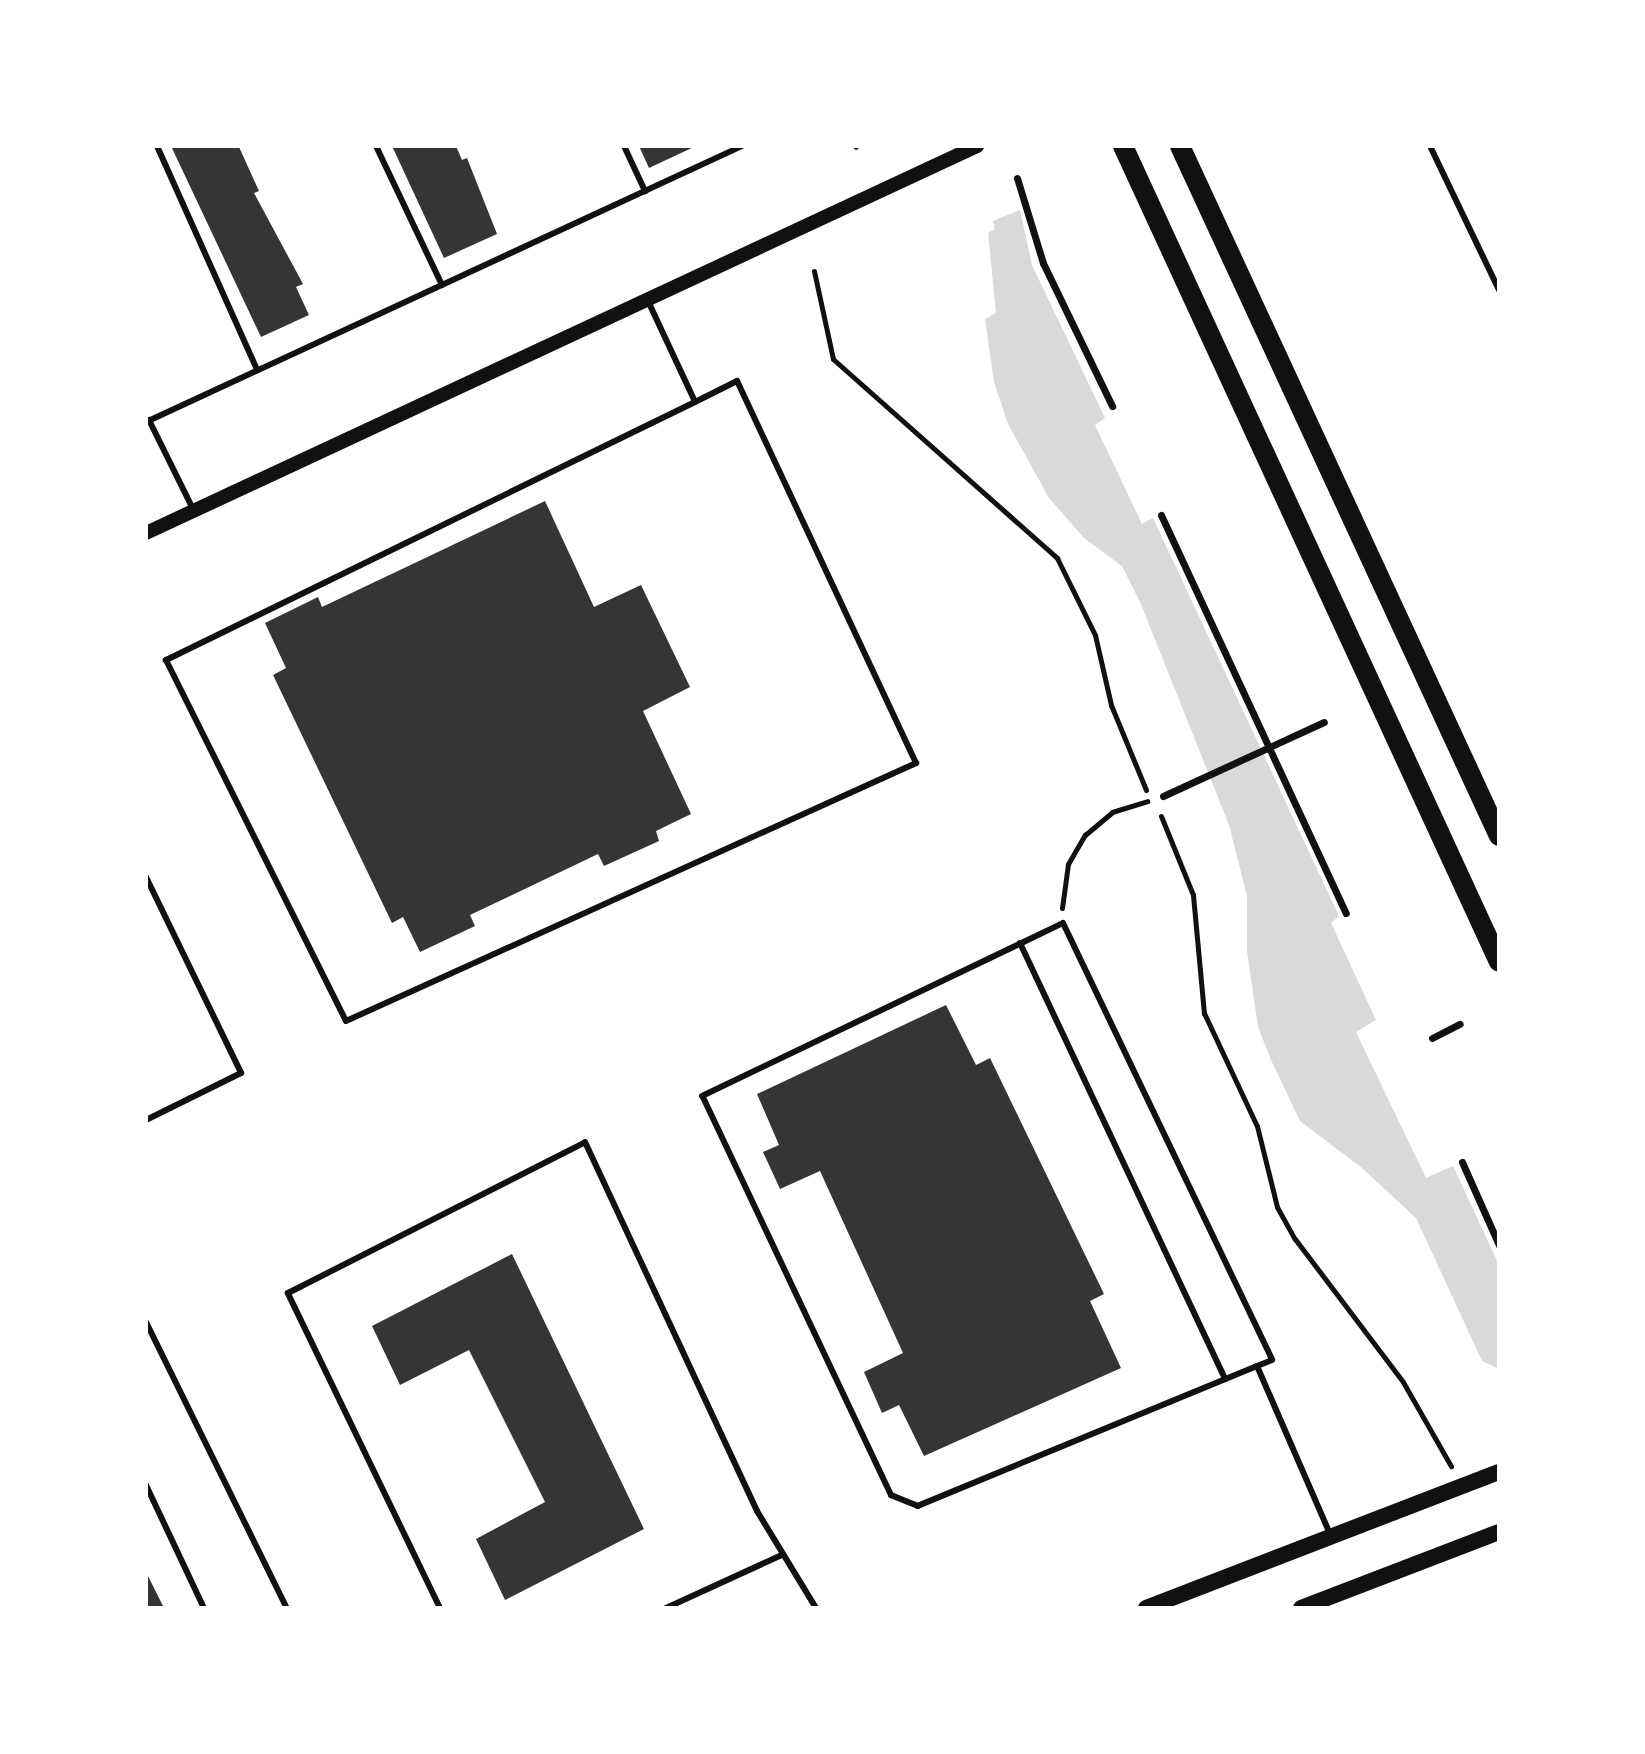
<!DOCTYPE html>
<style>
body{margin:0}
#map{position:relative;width:1645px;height:1754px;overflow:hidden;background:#fff;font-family:"Titillium Web",sans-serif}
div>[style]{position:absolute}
.water>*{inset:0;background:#d9d9d9}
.building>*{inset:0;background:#353535}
.path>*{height:5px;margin:-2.5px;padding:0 2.5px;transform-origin:2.5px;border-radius:2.5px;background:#111}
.service>*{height:6px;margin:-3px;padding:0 3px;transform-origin:3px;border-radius:3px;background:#111}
.pedestrian>*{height:7px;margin:-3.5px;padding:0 3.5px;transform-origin:3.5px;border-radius:3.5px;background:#111}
.tertiary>*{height:14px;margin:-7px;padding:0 7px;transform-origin:7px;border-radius:7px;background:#111}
.secondary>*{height:16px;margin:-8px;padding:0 8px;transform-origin:8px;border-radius:8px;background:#111}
.primary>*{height:20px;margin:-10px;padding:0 10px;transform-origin:10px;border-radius:10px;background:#111}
span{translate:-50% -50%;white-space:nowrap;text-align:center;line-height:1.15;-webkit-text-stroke:8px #fff;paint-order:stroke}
.frame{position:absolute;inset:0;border:148px solid #fff;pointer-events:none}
</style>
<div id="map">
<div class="water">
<i style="clip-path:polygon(1020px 210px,1032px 265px,1105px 418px,1095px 425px,1142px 524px,1153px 518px,1339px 916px,1331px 923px,1376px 1020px,1356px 1032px,1426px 1178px,1453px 1166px,1499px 1265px,1499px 1369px,1482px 1361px,1416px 1218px,1362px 1168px,1300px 1121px,1271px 1060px,1258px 1027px,1247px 951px,1247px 896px,1229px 825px,1140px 602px,1122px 566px,1084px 538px,1049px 498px,1008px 424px,994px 382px,985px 319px,996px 313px,988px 233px,995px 229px,993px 221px)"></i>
</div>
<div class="building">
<i style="clip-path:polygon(171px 146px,239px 147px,259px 191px,254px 193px,303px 284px,296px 287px,309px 315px,261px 337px)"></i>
<i style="clip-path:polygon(392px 146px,456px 146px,462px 160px,467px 158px,497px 234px,444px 258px)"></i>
<i style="clip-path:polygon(639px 146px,696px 146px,649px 168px)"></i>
<i style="clip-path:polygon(545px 501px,594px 607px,641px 585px,690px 687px,643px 711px,691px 814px,656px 831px,659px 841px,604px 866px,598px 854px,470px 915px,475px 926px,420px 952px,403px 917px,392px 923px,273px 675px,286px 668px,265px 623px,318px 597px,322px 607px)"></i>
<i style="clip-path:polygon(946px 1005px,976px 1065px,990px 1058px,1104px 1294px,1090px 1301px,1121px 1368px,924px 1456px,899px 1405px,882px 1413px,864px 1372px,903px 1353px,820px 1171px,780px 1189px,763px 1152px,779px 1145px,757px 1094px)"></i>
<i style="clip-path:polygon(512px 1254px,644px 1529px,505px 1600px,476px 1539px,545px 1502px,469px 1350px,400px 1385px,372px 1326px)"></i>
<i style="clip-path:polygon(146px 1572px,164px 1608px,146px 1608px)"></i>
</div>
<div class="path">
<i style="left:855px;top:146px;width:1px;rotate:45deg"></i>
<i style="left:814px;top:271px;width:90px;rotate:77.8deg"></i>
<i style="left:833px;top:359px;width:300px;rotate:41.6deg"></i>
<i style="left:1057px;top:558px;width:86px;rotate:63.7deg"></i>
<i style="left:1095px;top:635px;width:72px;rotate:77.1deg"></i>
<i style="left:1111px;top:705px;width:92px;rotate:67.6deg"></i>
<i style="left:1161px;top:816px;width:85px;rotate:67.9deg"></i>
<i style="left:1193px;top:895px;width:119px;rotate:84.7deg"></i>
<i style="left:1204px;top:1013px;width:125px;rotate:64.9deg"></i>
<i style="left:1257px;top:1126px;width:83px;rotate:76.1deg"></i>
<i style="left:1277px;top:1207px;width:37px;rotate:61deg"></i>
<i style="left:1295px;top:1239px;width:179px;rotate:52.9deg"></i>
<i style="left:1403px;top:1382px;width:97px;rotate:60.3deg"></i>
<i style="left:1062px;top:908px;width:44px;rotate:-82.2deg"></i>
<i style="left:1068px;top:864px;width:34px;rotate:-60deg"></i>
<i style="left:1085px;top:835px;width:35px;rotate:-40deg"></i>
<i style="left:1112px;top:812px;width:37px;rotate:-17deg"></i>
</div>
<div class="service">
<i style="left:157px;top:146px;width:245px;rotate:65.9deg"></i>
<i style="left:376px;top:146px;width:154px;rotate:64.6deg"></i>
<i style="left:624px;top:146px;width:50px;rotate:65deg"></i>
<i style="left:1430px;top:146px;width:160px;rotate:64.4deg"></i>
<i style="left:648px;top:301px;width:111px;rotate:65deg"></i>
<i style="left:695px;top:402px;width:589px;rotate:154deg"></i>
<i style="left:166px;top:660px;width:403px;rotate:63.5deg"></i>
<i style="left:346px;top:1021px;width:626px;rotate:-24.35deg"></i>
<i style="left:916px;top:763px;width:422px;rotate:-115.1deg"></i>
<i style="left:737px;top:381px;width:47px;rotate:153.4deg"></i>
<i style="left:149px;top:420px;width:102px;rotate:63.7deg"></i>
<i style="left:146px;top:422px;width:657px;rotate:-24.85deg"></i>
<i style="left:146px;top:877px;width:218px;rotate:64.1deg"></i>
<i style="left:241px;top:1073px;width:106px;rotate:153.7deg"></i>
<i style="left:1020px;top:943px;width:482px;rotate:64.8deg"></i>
<i style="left:146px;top:1322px;width:319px;rotate:63.8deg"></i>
<i style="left:1257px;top:1366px;width:367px;rotate:157.6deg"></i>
<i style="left:918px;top:1506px;width:29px;rotate:-158deg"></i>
<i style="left:891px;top:1495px;width:441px;rotate:-115.3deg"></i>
<i style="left:702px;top:1096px;width:400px;rotate:-25.6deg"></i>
<i style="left:1063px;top:923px;width:484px;rotate:64.4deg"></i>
<i style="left:1272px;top:1360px;width:16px;rotate:158deg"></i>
<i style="left:1257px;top:1366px;width:185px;rotate:66.5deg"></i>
<i style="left:146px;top:1485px;width:136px;rotate:64.8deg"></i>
<i style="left:440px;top:1608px;width:350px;rotate:-115.8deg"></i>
<i style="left:288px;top:1293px;width:333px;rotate:-26.9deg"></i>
<i style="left:585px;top:1142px;width:407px;rotate:65deg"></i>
<i style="left:757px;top:1511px;width:114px;rotate:58.7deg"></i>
<i style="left:666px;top:1608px;width:128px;rotate:-24.6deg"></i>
</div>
<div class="pedestrian">
<i style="left:1017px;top:178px;width:89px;rotate:73deg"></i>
<i style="left:1043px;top:263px;width:159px;rotate:64.2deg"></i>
<i style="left:1161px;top:515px;width:439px;rotate:65.1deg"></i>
<i style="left:1163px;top:796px;width:177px;rotate:-24.7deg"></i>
<i style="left:1432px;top:1038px;width:31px;rotate:-27deg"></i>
<i style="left:1462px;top:1162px;width:91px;rotate:66deg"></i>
</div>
<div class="tertiary">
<i style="left:146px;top:533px;width:917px;rotate:-24.97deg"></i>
</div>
<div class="secondary">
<i style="left:1146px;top:1608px;width:378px;rotate:-21.1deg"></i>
<i style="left:1301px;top:1608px;width:212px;rotate:-21deg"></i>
</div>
<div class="primary">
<i style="left:1123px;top:146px;width:898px;rotate:65.26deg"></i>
<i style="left:1180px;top:146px;width:760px;rotate:65.19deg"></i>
</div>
<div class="frame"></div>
</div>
